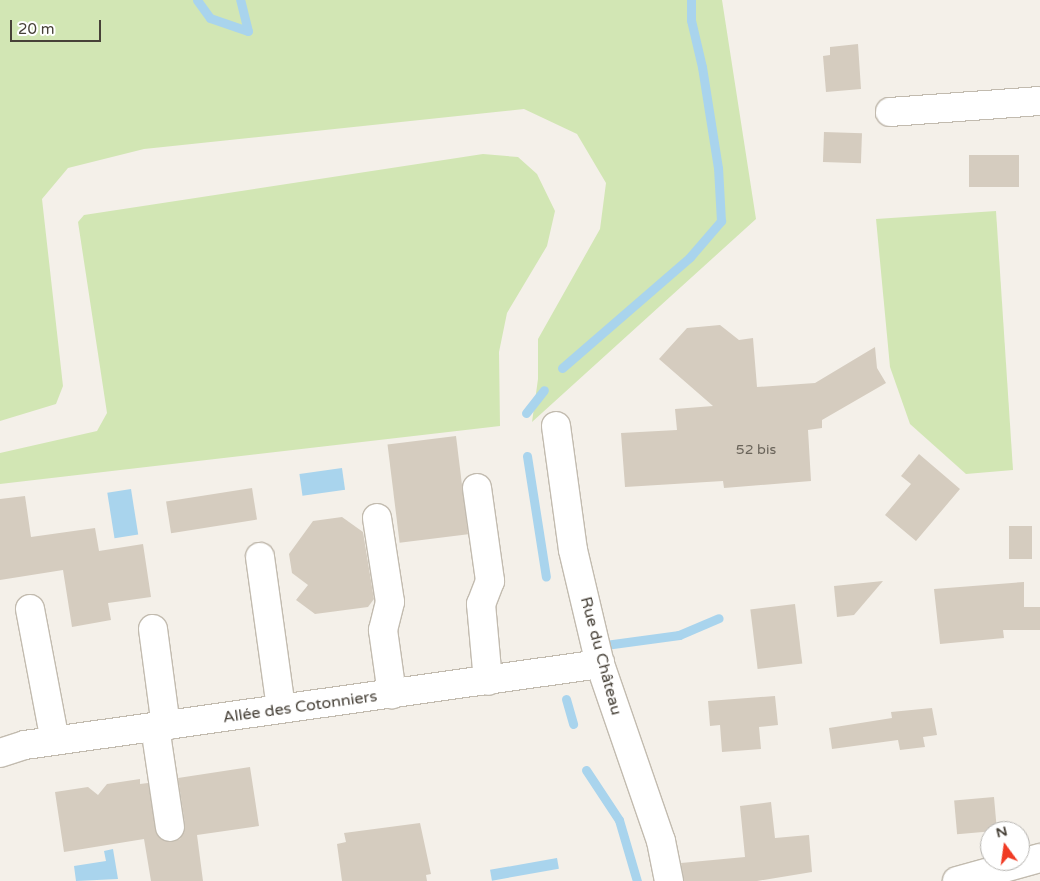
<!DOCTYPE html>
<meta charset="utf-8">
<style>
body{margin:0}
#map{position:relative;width:1040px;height:881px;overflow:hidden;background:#f4f0e9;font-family:"Varela Round",sans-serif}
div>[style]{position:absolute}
.green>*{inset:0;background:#d2e6b4}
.water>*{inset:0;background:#a9d4ed;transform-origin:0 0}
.stream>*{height:9px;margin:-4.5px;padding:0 4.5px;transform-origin:4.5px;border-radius:4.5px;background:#a9d4ed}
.building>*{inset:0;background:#d5ccbf;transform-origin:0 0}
.roads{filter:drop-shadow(1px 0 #c2bbaf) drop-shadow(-1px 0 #c2bbaf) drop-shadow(0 1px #c2bbaf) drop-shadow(0 -1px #c2bbaf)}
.minor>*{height:28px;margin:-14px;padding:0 14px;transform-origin:14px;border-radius:14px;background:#fff}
span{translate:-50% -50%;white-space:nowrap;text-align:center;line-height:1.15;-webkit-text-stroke:4.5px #fff;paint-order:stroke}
.number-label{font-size:14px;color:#6a645a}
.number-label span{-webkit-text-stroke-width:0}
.street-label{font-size:16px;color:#474138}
.north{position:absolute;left:980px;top:821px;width:50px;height:50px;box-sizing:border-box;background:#fff;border:1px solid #b5b3af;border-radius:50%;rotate:346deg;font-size:14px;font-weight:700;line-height:20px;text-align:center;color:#474138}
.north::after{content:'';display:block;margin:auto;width:18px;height:22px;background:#f03b24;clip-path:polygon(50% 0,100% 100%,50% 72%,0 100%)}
.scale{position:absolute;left:10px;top:20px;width:91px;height:22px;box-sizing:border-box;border:2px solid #474138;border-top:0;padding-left:6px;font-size:15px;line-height:18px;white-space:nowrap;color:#474138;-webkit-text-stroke:4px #fff;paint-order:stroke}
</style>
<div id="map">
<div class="green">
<i style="clip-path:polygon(0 0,722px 0,756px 219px,532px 422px,538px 379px,538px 339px,600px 229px,606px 183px,577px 134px,524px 109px,144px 149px,68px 168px,42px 199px,63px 386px,56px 404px,0 421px)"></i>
<i style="clip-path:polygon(483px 154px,518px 157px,537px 174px,555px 211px,547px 246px,507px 313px,499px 352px,500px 426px,0 484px,0 453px,97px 431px,107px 413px,78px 222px,84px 215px)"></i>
<i style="clip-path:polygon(996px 211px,1013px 470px,966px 474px,910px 424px,890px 367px,876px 219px)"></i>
</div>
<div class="water">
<i style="left:342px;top:468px;width:22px;height:43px;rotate:82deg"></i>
<i style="left:131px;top:489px;width:46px;height:24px;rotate:81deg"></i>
<i style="clip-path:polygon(113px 849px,118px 879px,76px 881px,74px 866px,106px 861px,104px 851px)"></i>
<i style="left:557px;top:858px;width:11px;height:68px;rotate:80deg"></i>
</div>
<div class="stream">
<i style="left:197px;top:0;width:22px;rotate:54deg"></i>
<i style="left:210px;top:18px;width:40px;rotate:18.9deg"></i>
<i style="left:248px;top:31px;width:32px;rotate:-104deg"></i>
<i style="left:562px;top:368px;width:169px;rotate:-40.9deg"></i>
<i style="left:690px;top:257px;width:48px;rotate:-49.3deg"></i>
<i style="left:721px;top:221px;width:53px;rotate:-93.2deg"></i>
<i style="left:718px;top:168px;width:102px;rotate:-99deg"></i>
<i style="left:702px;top:67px;width:48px;rotate:-103.2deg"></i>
<i style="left:691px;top:20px;width:20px;rotate:-90deg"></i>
<i style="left:526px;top:413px;width:29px;rotate:-52deg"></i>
<i style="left:527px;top:456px;width:122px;rotate:81.1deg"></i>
<i style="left:598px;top:646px;width:82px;rotate:-7.7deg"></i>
<i style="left:679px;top:635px;width:43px;rotate:-23deg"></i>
<i style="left:566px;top:699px;width:26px;rotate:74deg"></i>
<i style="left:586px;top:770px;width:60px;rotate:56.6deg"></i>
<i style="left:619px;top:820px;width:64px;rotate:73.6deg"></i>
</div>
<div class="building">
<i style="clip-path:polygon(858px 44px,861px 89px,826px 92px,823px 56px,830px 55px,830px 47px)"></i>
<i style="left:824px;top:132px;width:38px;height:30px;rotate:2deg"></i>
<i style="left:969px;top:155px;width:50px;height:32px"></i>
<i style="clip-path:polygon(720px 325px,739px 340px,753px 338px,757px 387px,815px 383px,875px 347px,877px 368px,886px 383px,822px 420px,822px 428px,808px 430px,811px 481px,724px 488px,723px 481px,625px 487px,621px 433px,677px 430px,675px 409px,713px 406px,659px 359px,687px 328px)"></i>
<i style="left:456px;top:436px;width:99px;height:69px;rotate:83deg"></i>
<i style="clip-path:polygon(919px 454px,960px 489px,916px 541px,885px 515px,911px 484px,901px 476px)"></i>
<i style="left:252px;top:488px;width:32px;height:87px;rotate:81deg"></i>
<i style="clip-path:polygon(25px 496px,31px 537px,95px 528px,99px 551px,143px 544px,151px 597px,108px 603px,111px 620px,72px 627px,63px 570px,0 580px,0 499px)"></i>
<i style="clip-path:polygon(342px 517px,363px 532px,374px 599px,368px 607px,315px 614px,296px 600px,308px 585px,292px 573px,289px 554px,313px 521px)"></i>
<i style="left:1009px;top:526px;width:23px;height:33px"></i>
<i style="clip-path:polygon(883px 581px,854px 615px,837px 617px,834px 586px)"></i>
<i style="clip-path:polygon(1024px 582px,1024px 607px,1040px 607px,1040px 630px,1003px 630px,1004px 638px,940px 644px,934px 589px)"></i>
<i style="left:795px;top:604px;width:60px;height:45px;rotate:83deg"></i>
<i style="clip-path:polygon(775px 696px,778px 725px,759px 727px,761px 749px,722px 752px,720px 725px,710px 726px,708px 701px)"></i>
<i style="clip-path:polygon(932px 708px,937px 735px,923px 737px,925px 747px,900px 750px,898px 740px,832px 749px,829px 728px,892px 718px,891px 712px)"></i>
<i style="clip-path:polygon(250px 767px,259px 826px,197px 835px,203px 881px,151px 881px,144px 839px,64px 852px,55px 792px,88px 787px,98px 795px,107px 784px,140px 779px,140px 784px,148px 783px,158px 836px,172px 842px,180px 839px,185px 825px,178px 778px)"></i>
<i style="left:994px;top:797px;width:34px;height:40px;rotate:85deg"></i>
<i style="clip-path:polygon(771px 802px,775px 838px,809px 835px,812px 872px,757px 881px,684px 881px,681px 863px,745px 857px,740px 806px)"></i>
<i style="clip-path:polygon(420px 823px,431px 874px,426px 875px,427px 881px,342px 881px,337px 844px,346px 842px,344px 833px)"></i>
</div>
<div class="roads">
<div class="minor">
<i style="left:890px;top:112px;width:150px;rotate:-4.2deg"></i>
<i style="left:556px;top:426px;width:125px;rotate:82.2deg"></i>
<i style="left:573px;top:550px;width:117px;rotate:76.7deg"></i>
<i style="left:600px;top:664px;width:187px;rotate:71deg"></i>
<i style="left:661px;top:841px;width:41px;rotate:78.7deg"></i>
<i style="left:477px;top:488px;width:94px;rotate:82deg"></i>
<i style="left:490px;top:581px;width:25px;rotate:111deg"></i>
<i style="left:481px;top:604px;width:77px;rotate:84.8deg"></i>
<i style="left:377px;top:518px;width:85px;rotate:81.2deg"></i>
<i style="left:390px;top:602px;width:29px;rotate:104deg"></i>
<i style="left:383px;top:630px;width:65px;rotate:82deg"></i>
<i style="left:260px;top:557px;width:153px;rotate:82.1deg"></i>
<i style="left:30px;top:609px;width:134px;rotate:79.3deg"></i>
<i style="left:153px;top:629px;width:98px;rotate:82.4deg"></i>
<i style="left:155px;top:727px;width:101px;rotate:81.5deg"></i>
<i style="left:0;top:753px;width:26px;rotate:-18deg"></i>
<i style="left:25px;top:745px;width:581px;rotate:-8.02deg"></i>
<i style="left:957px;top:881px;width:86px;rotate:-15.5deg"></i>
</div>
</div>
<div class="number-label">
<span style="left:756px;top:450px">52 bis</span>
</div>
<div class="street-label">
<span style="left:601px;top:656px;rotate:75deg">Rue du Château</span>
<span style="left:300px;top:707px;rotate:-8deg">Allée des Cotonniers</span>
</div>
<div class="north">N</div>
<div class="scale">20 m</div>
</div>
